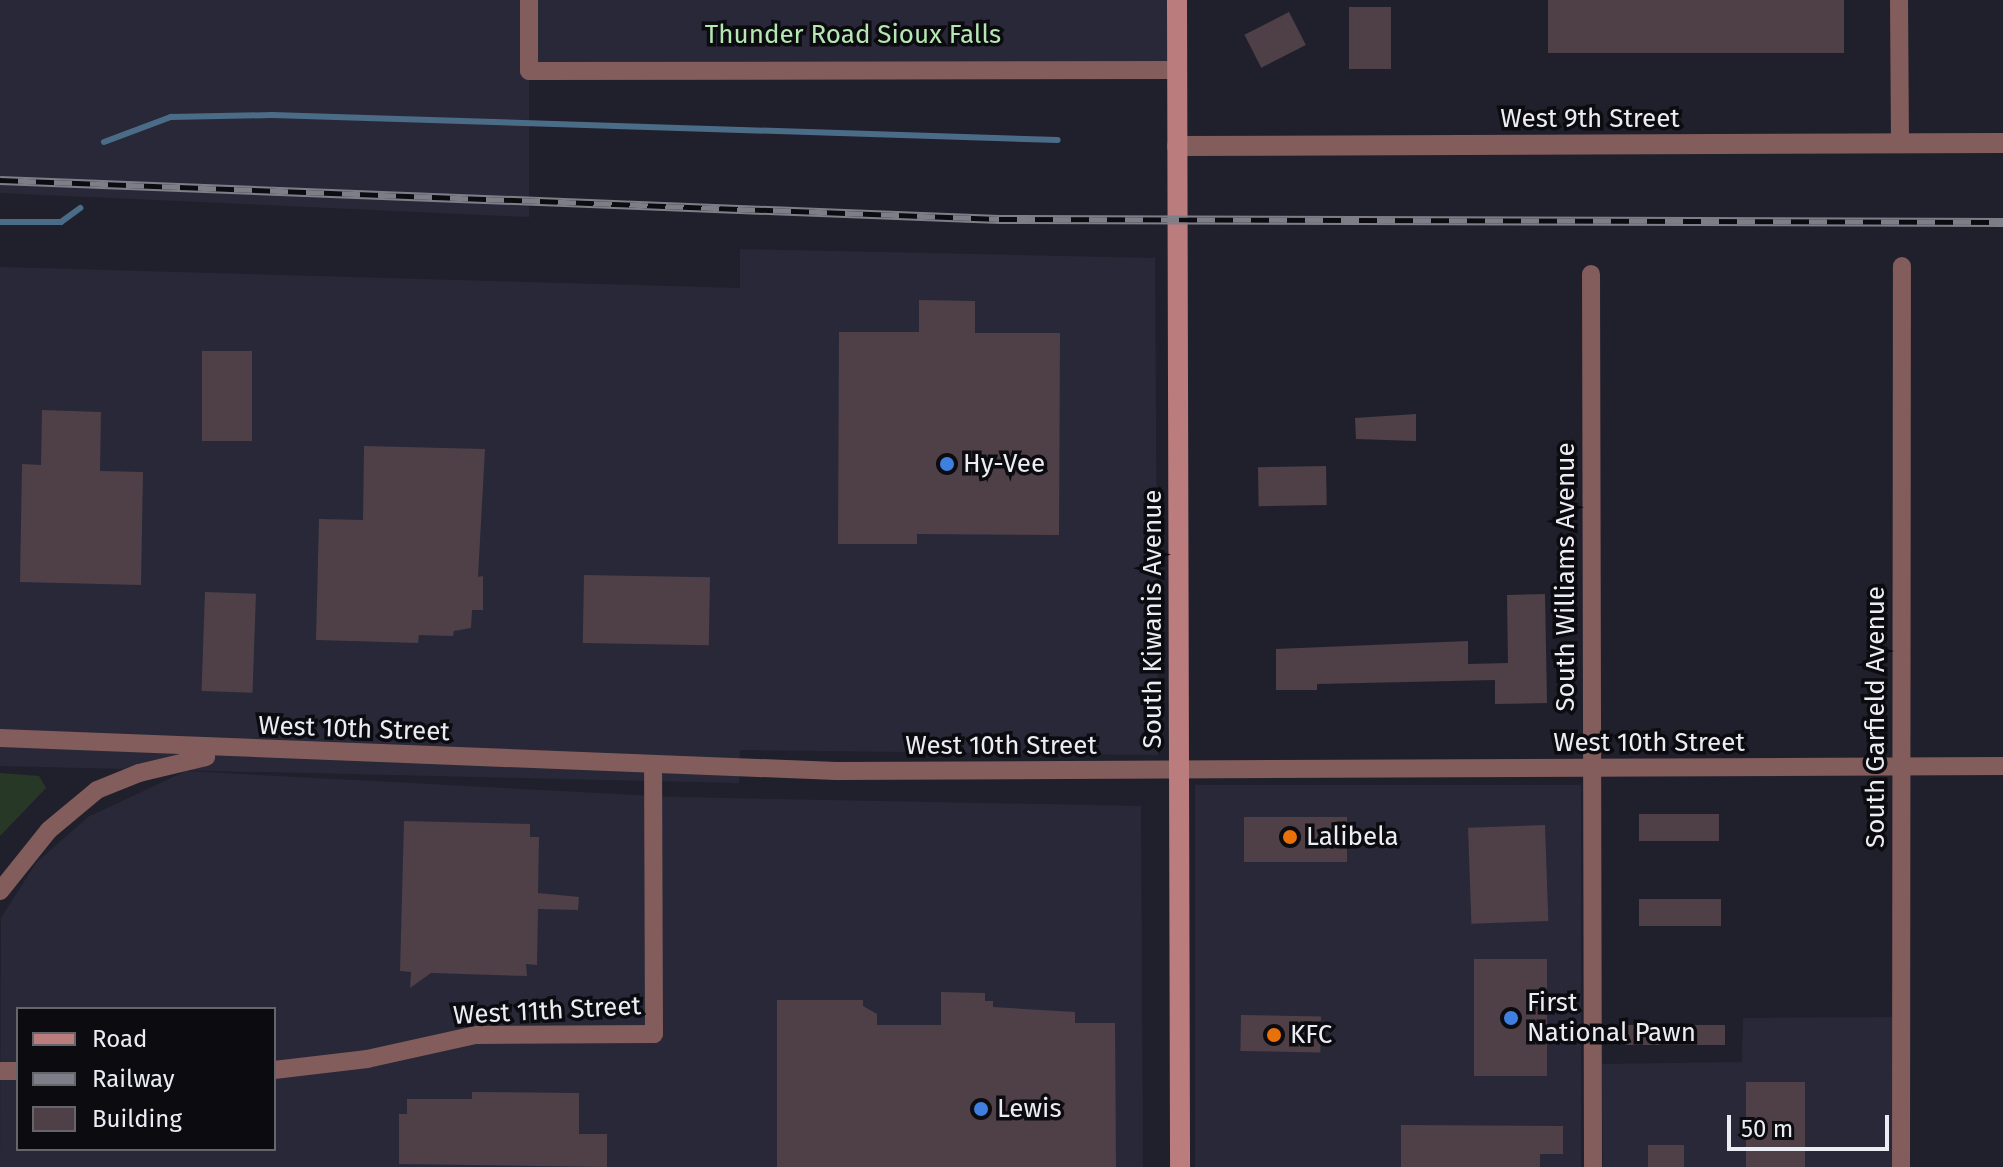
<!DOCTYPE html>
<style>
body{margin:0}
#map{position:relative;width:2003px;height:1167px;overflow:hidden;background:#20202c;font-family:"Fira Sans",sans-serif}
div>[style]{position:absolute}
.built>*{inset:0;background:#282839;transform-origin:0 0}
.green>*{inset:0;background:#273926}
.stream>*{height:6px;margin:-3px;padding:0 3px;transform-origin:3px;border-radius:3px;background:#4b6c87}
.building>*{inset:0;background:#4e4046;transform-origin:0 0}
.minor>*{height:18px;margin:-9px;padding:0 9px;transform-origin:9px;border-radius:9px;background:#835c5c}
.tertiary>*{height:20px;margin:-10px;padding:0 10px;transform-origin:10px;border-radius:10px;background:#835c5c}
.secondary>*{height:20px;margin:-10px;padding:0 10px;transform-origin:10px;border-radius:10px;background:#bb7c7d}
.rail>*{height:9px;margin-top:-4.5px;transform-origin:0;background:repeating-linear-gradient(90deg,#0b0b10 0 18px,#7e7e88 0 36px);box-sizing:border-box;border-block:2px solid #7e7e88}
.dots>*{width:22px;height:22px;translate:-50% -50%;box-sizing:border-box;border:4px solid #0b0b10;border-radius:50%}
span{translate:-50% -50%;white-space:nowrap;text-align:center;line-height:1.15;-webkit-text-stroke:7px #0b0b10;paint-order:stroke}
.park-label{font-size:26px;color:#b5e7b3}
.street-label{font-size:26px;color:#ececf4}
.poi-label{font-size:26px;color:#ececf4}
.left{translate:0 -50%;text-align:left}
.legend{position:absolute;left:16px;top:1007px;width:260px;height:144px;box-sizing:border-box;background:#0b0b10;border:2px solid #65656b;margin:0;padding:10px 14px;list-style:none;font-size:24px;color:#ececf4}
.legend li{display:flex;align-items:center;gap:16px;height:40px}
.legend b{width:40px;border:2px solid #65656b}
.scale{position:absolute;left:1727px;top:1115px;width:162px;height:36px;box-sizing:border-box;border:4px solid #ececf4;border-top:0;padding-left:10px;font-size:24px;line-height:28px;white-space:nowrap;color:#ececf4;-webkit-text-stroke:6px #0b0b10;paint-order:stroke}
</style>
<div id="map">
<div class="built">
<i style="clip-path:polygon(0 0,1177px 0,1177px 70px,529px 71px,529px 217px,0 193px)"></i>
<i style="clip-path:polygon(740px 249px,1155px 258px,1158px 755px,740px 750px,739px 783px,0 766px,0 267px,740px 288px)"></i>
<i style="clip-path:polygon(evenodd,186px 771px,673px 797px,1141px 806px,1143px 1167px,0 1167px,1px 918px,36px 863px,88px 817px,186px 771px,18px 1009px,274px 1009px,274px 1149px,18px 1149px,18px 1009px)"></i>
<i style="left:1581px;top:785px;width:382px;height:386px;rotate:90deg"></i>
<i style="clip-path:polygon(1894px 1017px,1894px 1167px,1603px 1167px,1602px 1064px,1742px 1062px,1743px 1018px)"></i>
</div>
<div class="green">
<i style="clip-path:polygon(0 773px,39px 776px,46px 788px,0 836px)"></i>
</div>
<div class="stream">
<i style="left:104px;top:142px;width:72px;rotate:-20.5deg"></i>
<i style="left:171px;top:117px;width:101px;rotate:-1.1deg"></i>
<i style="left:272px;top:115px;width:786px;rotate:1.82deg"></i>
<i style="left:0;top:222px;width:61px"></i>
<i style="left:61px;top:222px;width:24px;rotate:-36deg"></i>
</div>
<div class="building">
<i style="left:1548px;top:0;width:296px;height:53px"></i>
<i style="left:1349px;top:7px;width:42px;height:62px"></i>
<i style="left:1289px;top:12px;width:37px;height:50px;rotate:63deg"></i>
<i style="clip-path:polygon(919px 300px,975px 301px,975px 333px,1060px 333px,1059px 535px,917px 534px,917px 544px,838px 544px,839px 332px,919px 332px)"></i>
<i style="left:202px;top:351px;width:50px;height:90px"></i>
<i style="clip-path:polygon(42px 410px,101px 412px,100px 471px,143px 472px,141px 585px,20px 582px,22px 464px,41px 465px)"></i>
<i style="clip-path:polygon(1416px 414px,1416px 441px,1356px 439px,1355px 418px)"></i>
<i style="clip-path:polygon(364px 446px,485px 449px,478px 577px,483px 576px,483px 610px,472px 610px,471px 628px,454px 631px,453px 636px,419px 635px,418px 643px,316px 640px,319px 519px,363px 520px)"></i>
<i style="left:1326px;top:466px;width:39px;height:68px;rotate:89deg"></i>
<i style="left:584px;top:575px;width:126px;height:68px;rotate:1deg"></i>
<i style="left:205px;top:592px;width:51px;height:99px;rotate:2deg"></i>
<i style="clip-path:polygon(1545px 594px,1547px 703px,1495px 704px,1495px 680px,1317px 684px,1317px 690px,1276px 690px,1276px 649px,1468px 641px,1468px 664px,1508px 663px,1507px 595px)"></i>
<i style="left:1639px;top:814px;width:80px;height:27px"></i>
<i style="left:1244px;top:817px;width:103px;height:45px"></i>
<i style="clip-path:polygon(404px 821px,530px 824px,530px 837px,539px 837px,538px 893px,579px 897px,578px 910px,538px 909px,537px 965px,526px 964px,527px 976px,431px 973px,410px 988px,411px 972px,400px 971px)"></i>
<i style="left:1545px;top:825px;width:96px;height:77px;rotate:88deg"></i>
<i style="left:1639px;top:899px;width:82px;height:27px"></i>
<i style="left:1547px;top:959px;width:117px;height:73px;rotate:90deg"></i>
<i style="clip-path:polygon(941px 992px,985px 993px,985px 1001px,993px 1001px,993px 1007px,1075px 1012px,1075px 1023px,1115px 1023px,1116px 1167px,777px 1167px,777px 1000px,863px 1000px,863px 1006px,877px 1014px,877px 1025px,941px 1025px)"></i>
<i style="left:1241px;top:1015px;width:80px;height:36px;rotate:1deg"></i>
<i style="left:1625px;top:1025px;width:100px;height:20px"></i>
<i style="left:1746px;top:1082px;width:59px;height:85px"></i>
<i style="clip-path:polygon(472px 1092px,579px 1093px,579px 1134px,607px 1134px,607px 1167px,399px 1164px,399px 1114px,407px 1114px,407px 1099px,472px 1099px)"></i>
<i style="clip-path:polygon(1401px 1125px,1563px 1126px,1563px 1154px,1540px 1154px,1540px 1167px,1401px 1167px)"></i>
<i style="left:1648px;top:1145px;width:36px;height:22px"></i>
</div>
<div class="minor">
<i style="left:529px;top:0;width:71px;rotate:90deg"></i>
<i style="left:529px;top:71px;width:648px;rotate:-0.09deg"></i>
<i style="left:1899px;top:0;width:144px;rotate:89.6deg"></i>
<i style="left:1591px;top:274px;width:893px;rotate:89.87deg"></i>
<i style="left:0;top:738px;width:837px;rotate:2.26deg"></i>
<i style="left:836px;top:771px;width:1167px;rotate:-0.25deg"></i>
<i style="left:0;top:891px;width:78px;rotate:-51.2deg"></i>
<i style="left:49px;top:830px;width:62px;rotate:-39.8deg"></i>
<i style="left:97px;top:790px;width:45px;rotate:-22deg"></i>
<i style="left:139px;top:773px;width:69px;rotate:-13.4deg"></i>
<i style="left:274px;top:1070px;width:94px;rotate:-6.7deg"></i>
<i style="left:367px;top:1059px;width:111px;rotate:-12.5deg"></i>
<i style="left:475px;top:1035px;width:179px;rotate:-0.3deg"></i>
<i style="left:654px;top:1034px;width:270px;rotate:-90.2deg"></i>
<i style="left:0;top:1071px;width:18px"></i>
<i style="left:1901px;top:1167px;width:901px;rotate:-89.94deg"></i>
</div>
<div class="tertiary">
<i style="left:1177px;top:146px;width:826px;rotate:-0.21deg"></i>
</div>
<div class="secondary">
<i style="left:1177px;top:0;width:1167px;rotate:89.85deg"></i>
</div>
<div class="rail">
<i style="left:0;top:180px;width:1000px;rotate:2.24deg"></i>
<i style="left:999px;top:219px;width:1004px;rotate:0.17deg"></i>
</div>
<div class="dots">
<i style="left:947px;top:464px;background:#3f7fe0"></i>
<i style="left:1290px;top:837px;background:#e8710a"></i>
<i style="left:1511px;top:1018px;background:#3f7fe0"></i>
<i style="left:1274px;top:1035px;background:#e8710a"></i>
<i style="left:981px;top:1109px;background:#3f7fe0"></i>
</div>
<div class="park-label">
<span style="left:853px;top:35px">Thunder Road Sioux Falls</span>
</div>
<div class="street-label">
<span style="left:1590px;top:119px">West 9th Street</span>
<span style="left:1566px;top:577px;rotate:-90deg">South Williams Avenue</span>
<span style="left:1153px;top:619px;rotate:-90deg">South Kiwanis Avenue</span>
<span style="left:1876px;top:717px;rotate:-90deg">South Garfield Avenue</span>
<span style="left:354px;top:729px;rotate:2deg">West 10th Street</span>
<span style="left:1649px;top:743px">West 10th Street</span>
<span style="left:1001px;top:746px">West 10th Street</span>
<span style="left:547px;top:1011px;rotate:-3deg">West 11th Street</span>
</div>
<div class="poi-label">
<span class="left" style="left:963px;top:464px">Hy-Vee</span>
<span class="left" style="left:1306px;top:837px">Lalibela</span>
<span class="left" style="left:1527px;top:1018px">First<br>National Pawn</span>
<span class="left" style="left:1290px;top:1035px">KFC</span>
<span class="left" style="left:997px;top:1109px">Lewis</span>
</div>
<ul class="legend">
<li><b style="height:10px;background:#bb7c7d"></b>Road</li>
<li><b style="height:10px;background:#7e7e88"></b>Railway</li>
<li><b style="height:22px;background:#4e4046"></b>Building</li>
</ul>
<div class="scale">50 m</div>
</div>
